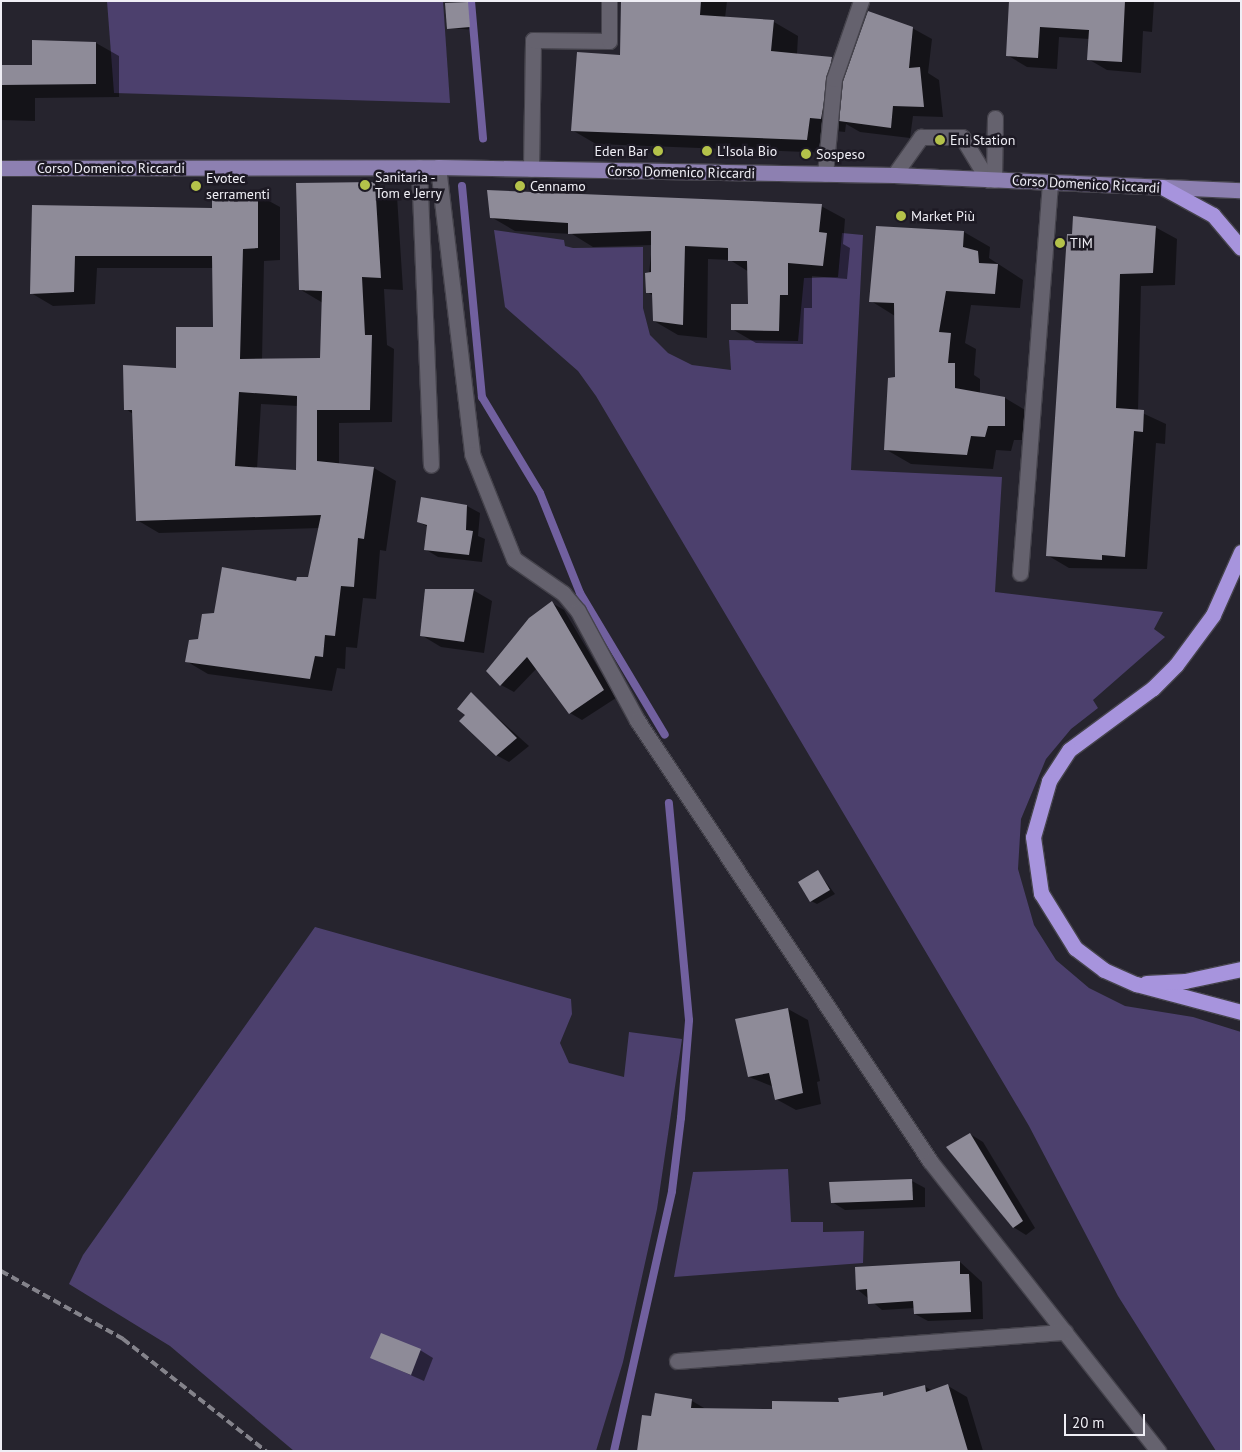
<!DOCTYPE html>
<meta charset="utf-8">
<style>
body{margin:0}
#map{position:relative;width:1242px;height:1452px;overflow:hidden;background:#26242e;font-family:"PT Sans",sans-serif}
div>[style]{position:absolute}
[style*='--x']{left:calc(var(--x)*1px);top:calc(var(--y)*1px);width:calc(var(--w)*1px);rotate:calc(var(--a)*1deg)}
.green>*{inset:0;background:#4c406d}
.shadow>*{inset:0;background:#0007}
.stream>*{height:8px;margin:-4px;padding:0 4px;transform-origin:4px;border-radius:4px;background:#71609f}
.building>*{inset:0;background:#8e8b98}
.roads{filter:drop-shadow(1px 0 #45434c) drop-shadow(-1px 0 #45434c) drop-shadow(0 1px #45434c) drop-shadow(0 -1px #45434c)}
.minor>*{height:15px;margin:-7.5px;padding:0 7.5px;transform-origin:7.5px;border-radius:7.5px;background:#65626e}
.major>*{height:15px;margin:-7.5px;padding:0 7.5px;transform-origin:7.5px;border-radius:7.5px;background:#8d80b1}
.highway>*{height:15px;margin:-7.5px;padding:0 7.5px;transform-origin:7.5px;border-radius:7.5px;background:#a794dd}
.rail>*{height:4px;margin-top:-2px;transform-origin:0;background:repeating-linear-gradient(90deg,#84838b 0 8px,transparent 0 12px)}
.dots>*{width:14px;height:14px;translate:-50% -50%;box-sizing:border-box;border:2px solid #1d1a24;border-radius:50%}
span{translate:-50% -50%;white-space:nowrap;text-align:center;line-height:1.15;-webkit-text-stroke:5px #1d1a24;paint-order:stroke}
.poi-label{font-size:14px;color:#efeef5}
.left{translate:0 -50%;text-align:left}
.right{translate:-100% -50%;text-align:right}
.street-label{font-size:14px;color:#efeef5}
.frame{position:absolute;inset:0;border:2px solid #efeef5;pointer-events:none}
.scale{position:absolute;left:1064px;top:1414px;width:81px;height:22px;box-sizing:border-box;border:2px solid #efeef5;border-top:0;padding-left:6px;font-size:15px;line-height:18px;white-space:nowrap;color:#efeef5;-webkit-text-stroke:4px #1d1a24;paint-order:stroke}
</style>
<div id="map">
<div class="green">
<i style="clip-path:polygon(107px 1px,443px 1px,450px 103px,114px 93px)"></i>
<i style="clip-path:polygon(494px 230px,564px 240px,565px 246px,573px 248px,643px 247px,643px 308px,650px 335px,668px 353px,692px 365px,731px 370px,729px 340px,798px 341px,804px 278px,838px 277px,842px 233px,863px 235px,851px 470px,1002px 477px,995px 592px,1163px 612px,1154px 629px,1165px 637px,1093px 700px,1098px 708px,1071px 729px,1046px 759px,1021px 819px,1018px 869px,1034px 925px,1056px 960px,1089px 988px,1125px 1006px,1193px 1017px,1241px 1032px,1241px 1451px,1216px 1451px,1118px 1296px,1029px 1126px,596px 396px,578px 371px,505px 307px)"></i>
<i style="clip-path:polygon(315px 927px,571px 999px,572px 1014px,560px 1043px,569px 1063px,624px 1077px,629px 1032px,682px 1039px,657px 1209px,623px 1362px,596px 1451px,294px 1451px,170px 1346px,69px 1284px,83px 1255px)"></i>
<i style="clip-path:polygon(788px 1169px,791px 1222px,823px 1222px,823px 1232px,864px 1231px,863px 1263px,674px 1277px,693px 1172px)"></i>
</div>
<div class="shadow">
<i style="clip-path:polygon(623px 1px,727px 1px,725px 18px,774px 22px,798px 36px,797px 54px,831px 58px,849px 68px,912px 28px,932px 39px,928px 73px,939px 80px,943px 117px,913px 116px,910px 138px,860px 132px,846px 124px,845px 132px,835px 131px,831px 153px,596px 144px,572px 130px,621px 57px)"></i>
<i style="clip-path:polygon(1011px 1px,1154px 1px,1152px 32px,1143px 31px,1141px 73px,1107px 70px,1088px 59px,1089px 39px,1059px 37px,1057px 69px,1027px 67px,1007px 55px)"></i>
<i style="clip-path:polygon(468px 3px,474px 6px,476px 30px,448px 28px,447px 4px)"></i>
<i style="clip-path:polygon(96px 43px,119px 56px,119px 97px,35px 98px,35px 121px,1px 120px,1px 66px,33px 67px)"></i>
<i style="clip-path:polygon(evenodd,375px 183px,397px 196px,403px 290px,384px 289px,387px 345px,394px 349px,392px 422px,339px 423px,339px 465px,374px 468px,396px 481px,386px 551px,380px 550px,376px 599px,363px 598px,357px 648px,346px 647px,345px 669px,337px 668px,332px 691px,208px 674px,186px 661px,215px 614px,309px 579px,320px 528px,159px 533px,137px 520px,133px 414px,126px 409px,177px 369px,214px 328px,214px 268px,97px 268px,95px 304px,53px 306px,31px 293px,33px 206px,213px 209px,258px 195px,280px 207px,280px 260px,264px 261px,262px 360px,322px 359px,323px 303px,301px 290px,375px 183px,261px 404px,298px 406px,298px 471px,257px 469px,261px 404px)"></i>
<i style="clip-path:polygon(821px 206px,845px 219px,843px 244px,850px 248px,847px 279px,812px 276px,812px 308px,804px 308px,803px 344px,756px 343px,732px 329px,749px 305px,749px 272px,730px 260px,708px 259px,707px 338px,678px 335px,654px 321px,654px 296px,647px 292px,652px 245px,593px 247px,572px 234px,515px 231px,491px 217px)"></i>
<i style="clip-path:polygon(877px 227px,964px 232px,990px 247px,989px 258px,1023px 280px,1020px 308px,971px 305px,965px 343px,976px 349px,974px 375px,980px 379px,980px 394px,1005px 398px,1030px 413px,1031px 440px,1014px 440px,1011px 451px,996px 450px,993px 469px,911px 464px,885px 449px,897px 378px,895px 316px,871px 301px)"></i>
<i style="clip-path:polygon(1155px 227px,1177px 239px,1175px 285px,1141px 286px,1138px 411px,1166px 424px,1165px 444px,1156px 443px,1147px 569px,1069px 568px,1047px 555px,1068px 235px)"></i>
<i style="clip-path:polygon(467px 506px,480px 513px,478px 536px,485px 539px,482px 562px,438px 557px,425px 549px,428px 527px,419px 522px)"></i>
<i style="clip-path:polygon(473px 590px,492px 601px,484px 653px,441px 647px,421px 635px)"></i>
<i style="clip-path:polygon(552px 603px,564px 610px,616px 698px,582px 720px,570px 713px,537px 668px,514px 692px,501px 685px)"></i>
<i style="clip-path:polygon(471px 694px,529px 746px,509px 762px,496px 755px,466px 715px)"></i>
<i style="clip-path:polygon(818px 872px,835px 894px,817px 904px,811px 901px)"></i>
<i style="clip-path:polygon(788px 1009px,808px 1020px,820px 1081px,817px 1082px,821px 1104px,796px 1110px,776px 1099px,774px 1087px,749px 1077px)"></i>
<i style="clip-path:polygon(970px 1134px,983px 1142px,1035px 1228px,1026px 1235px,1013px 1227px)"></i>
<i style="clip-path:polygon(912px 1181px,925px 1188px,925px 1207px,845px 1210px,832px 1202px)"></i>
<i style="clip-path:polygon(960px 1262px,982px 1282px,983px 1319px,928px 1321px,915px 1314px,915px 1308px,882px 1310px,857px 1289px)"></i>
<i style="clip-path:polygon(420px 1350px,433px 1358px,424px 1381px,372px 1358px)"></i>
<i style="clip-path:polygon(924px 1386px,933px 1391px,948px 1386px,967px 1397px,983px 1451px,715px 1451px,773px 1410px,887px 1396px)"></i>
<i style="clip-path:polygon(692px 1401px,711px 1412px,652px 1418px)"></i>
</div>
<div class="stream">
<i style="--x:471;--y:1;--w:138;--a:85"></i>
<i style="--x:462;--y:186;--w:212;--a:84.6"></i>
<i style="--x:482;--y:397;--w:112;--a:58.9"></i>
<i style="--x:540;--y:493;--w:108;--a:68.2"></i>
<i style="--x:580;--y:593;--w:165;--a:59.1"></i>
<i style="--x:614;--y:1451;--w:266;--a:-77.4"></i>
<i style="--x:672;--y:1191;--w:74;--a:-83"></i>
<i style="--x:681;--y:1118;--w:98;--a:-85.3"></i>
<i style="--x:689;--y:1020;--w:218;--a:-95.3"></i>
</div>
<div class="building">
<i style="clip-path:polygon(621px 1px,701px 1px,700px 15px,774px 20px,771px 51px,832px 57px,821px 119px,810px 118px,807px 140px,571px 131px,577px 52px,620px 55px)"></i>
<i style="clip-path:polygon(1009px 1px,1125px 1px,1122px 62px,1087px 60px,1089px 30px,1040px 27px,1038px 58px,1006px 56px)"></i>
<i style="clip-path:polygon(468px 2px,470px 27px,447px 29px,445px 3px)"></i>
<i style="clip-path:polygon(868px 11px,913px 27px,909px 68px,920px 67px,924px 107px,893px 106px,891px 128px,839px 121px,843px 81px)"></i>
<i style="clip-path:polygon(32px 40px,96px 42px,96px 84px,1px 85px,1px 65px,32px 65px)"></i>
<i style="clip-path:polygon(evenodd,375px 182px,381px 278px,362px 277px,365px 335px,372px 335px,370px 410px,317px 410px,317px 461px,374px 467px,364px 539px,358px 538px,354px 587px,341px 586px,335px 636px,325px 635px,323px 657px,315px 656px,310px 679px,185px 662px,189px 640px,198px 639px,202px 614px,214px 613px,222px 567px,296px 581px,297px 577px,308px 577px,321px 515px,136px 521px,132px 410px,124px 410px,123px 365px,176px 368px,176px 327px,213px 327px,212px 256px,75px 256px,74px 292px,30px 294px,32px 205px,212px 208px,212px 192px,258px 193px,258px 248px,243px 249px,240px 359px,320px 358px,322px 291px,299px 290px,296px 183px,375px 182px,239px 392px,297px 396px,296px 470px,235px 466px,239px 392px)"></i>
<i style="clip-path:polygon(487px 190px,822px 204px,819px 232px,827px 233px,823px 266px,788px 263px,788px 295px,780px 295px,779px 331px,731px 330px,731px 304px,748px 304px,747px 261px,728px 261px,728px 248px,685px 246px,683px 325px,653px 321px,652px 293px,646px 293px,645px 273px,651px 272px,651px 231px,568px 234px,568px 223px,490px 218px)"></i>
<i style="clip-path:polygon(1073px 216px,1156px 226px,1153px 273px,1120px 274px,1116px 408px,1144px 410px,1143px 432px,1134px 431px,1125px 557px,1102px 555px,1102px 560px,1046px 556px,1067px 234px,1072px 234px)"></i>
<i style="clip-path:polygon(876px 226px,964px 231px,963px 247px,978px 251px,979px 263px,998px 264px,995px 294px,946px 291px,939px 332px,951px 333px,948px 363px,955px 363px,955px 388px,1005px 397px,1005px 426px,988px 426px,985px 437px,971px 436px,967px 455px,884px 450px,888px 378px,895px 377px,894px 303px,869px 302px)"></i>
<i style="clip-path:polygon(421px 497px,467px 505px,466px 530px,473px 531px,469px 555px,424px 550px,427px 525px,417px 522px)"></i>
<i style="clip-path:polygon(425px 589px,474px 589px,464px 642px,420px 636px)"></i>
<i style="clip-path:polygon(552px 601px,604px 690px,569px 714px,527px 657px,500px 686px,486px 671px,529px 618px)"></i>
<i style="clip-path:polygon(471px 692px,517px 738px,496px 756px,459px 721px,465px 715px,457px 709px)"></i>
<i style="clip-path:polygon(818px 870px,830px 890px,810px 902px,798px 882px)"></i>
<i style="clip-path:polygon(788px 1008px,803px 1093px,775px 1100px,769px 1073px,748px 1077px,735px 1019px)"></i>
<i style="clip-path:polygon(970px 1133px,1023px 1221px,1013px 1228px,946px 1147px)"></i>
<i style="clip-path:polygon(912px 1179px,913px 1200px,831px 1203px,829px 1182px)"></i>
<i style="clip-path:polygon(960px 1261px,960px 1274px,969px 1274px,971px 1312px,914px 1314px,913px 1301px,868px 1304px,867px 1289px,856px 1290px,855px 1267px)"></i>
<i style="clip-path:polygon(381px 1333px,421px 1349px,411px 1375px,370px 1358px)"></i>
<i style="clip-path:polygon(948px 1384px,968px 1451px,637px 1451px,642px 1415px,651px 1416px,655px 1393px,692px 1399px,691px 1408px,772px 1409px,772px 1401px,839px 1402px,838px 1398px,883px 1392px,883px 1396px,925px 1385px,926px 1392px)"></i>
</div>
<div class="roads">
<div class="minor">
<i style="--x:419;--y:167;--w:298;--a:87.7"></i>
<i style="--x:438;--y:167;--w:289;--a:83.2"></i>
<i style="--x:472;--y:454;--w:113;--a:68.2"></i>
<i style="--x:514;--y:559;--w:60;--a:34.8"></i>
<i style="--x:563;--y:593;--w:23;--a:50"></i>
<i style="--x:578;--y:611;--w:124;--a:61.6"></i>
<i style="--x:637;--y:720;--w:529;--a:56.4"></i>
<i style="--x:930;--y:1161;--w:369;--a:51.8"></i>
<i style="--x:531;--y:169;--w:129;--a:-89.1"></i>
<i style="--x:533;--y:40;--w:76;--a:0.8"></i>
<i style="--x:609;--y:41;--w:40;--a:-90"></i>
<i style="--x:825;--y:174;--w:95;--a:-84.6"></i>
<i style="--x:834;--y:79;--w:83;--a:-70.9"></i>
<i style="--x:894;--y:175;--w:47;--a:-54.6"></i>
<i style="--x:921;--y:137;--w:41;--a:0"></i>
<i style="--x:962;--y:137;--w:50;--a:58.8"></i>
<i style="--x:994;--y:180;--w:62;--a:-89.1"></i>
<i style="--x:1020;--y:573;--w:392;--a:-85.6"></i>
<i style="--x:677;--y:1361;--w:389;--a:-4.3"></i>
</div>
<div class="major">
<i style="--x:1;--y:168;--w:437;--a:-0.1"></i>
<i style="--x:438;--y:167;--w:456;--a:1"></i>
<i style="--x:894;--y:175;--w:347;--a:2.5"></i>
</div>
<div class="highway">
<i style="--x:1162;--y:187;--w:58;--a:28.8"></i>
<i style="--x:1213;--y:215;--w:43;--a:49.7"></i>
<i style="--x:1241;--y:552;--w:69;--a:114"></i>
<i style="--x:1213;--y:615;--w:62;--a:126.5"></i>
<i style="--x:1176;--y:665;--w:33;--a:135"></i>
<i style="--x:1153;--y:688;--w:104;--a:143.6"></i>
<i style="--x:1069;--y:750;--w:37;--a:123"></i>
<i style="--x:1049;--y:781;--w:58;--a:105.9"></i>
<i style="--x:1033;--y:837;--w:57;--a:81.9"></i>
<i style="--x:1041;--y:893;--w:65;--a:58.3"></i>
<i style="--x:1075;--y:948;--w:36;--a:37"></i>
<i style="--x:1104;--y:970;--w:35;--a:24"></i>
<i style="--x:1136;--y:984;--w:109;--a:14.9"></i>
<i style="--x:1146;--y:983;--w:39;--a:-3"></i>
<i style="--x:1185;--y:981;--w:57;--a:-12.1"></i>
</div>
</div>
<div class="rail">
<i style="--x:1;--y:1271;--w:140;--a:29.1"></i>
<i style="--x:123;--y:1339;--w:182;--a:38.1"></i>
</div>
<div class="dots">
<i style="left:940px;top:140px;background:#b4c24a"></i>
<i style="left:658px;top:151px;background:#b4c24a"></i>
<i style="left:707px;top:151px;background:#b4c24a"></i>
<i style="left:806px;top:154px;background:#b4c24a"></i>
<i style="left:365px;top:185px;background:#b4c24a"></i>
<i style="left:196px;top:186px;background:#b4c24a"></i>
<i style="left:520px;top:186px;background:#b4c24a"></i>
<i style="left:901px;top:216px;background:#b4c24a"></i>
<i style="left:1060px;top:243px;background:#b4c24a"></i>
</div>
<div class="poi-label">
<span class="left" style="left:950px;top:140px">Eni Station</span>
<span class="right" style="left:648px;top:151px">Eden Bar</span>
<span class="left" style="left:717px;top:151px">L'Isola Bio</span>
<span class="left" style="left:816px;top:154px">Sospeso</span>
<span class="left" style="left:375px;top:185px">Sanitaria -<br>Tom e Jerry</span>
<span class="left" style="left:206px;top:186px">Evotec<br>serramenti</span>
<span class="left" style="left:530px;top:186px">Cennamo</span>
<span class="left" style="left:911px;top:216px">Market Più</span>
<span class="left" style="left:1070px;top:243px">TIM</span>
</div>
<div class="street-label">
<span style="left:111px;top:168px">Corso Domenico Riccardi</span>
<span style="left:681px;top:172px;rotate:1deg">Corso Domenico Riccardi</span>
<span style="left:1086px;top:184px;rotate:3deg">Corso Domenico Riccardi</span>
</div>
<div class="frame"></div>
<div class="scale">20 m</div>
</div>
